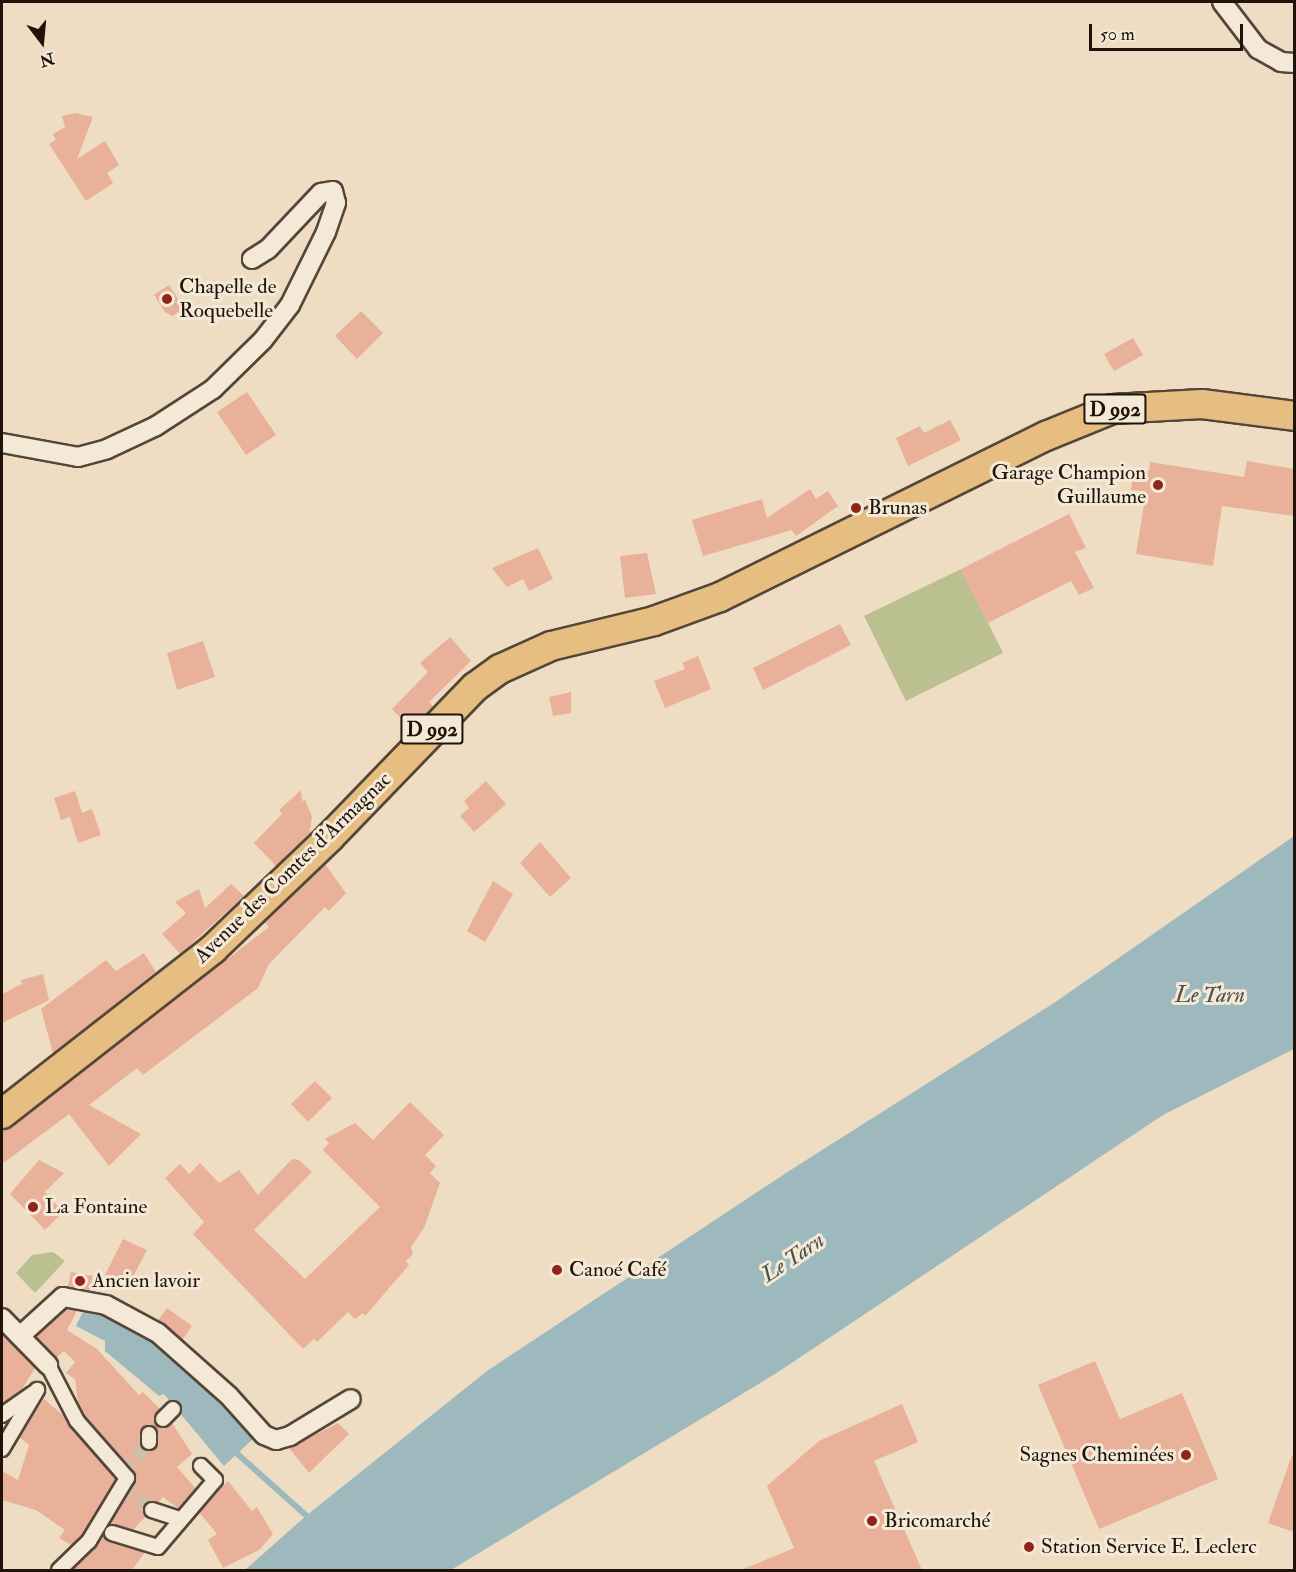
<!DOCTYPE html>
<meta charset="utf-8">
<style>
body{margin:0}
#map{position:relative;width:1296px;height:1572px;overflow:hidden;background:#eeddc2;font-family:"IM FELL Double Pica",serif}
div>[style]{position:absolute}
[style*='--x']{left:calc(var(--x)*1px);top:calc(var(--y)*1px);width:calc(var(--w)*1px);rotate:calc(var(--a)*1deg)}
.green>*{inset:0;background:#bbc091}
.water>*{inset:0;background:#9eb9bd}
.stream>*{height:6px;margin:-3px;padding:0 3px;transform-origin:3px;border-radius:3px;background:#9eb9bd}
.building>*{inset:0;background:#e9b09a}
.pedestrian-tunnel>*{height:14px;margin-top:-7px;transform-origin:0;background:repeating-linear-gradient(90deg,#cfbfa6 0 14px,transparent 0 21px)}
.roads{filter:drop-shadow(2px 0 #544638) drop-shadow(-2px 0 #544638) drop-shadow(0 2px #544638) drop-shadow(0 -2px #544638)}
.pedestrian>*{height:14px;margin:-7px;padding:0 7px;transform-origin:7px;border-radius:7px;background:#f4e9d7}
.minor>*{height:18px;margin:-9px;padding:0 9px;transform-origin:9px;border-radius:9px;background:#f4e9d7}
.primary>*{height:28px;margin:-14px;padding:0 14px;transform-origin:14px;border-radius:14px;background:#e7be81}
.dots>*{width:16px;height:16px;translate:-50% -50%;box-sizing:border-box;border:3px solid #f4e9d7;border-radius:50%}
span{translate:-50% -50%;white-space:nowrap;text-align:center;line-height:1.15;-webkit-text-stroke:6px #f4e9d7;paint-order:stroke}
.shield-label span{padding:2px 4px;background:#f4e9d7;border:2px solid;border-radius:4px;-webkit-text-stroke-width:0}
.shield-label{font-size:20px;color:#20140a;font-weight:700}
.poi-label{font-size:21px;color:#20140a}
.left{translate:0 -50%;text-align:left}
.right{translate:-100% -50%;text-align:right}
.street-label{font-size:21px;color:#20140a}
.water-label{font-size:22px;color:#4c4e49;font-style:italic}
.frame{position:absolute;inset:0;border:3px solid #20140a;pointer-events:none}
.north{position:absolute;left:12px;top:12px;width:60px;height:60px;-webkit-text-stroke:4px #f4e9d7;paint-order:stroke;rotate:164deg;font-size:16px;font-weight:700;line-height:24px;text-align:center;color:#20140a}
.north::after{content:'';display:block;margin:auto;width:21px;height:27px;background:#20140a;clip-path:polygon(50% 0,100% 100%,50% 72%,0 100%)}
.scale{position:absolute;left:1089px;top:24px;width:154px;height:27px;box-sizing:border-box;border:3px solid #20140a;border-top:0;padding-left:8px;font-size:18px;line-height:21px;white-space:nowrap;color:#20140a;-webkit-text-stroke:4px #f4e9d7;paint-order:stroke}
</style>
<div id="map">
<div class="green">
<i style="clip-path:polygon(961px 569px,1003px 653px,906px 701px,864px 616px)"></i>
<i style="clip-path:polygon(53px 1252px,65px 1261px,35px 1293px,16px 1273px,32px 1255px)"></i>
</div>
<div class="water">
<i style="clip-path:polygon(1294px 836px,1294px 1049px,1163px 1115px,775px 1374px,451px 1570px,245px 1570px,307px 1515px,487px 1371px,789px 1171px,1054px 1003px)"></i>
<i style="clip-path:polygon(85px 1307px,147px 1331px,254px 1438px,224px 1466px,164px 1394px,159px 1396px,105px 1351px,105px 1341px,76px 1326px)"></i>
</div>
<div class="stream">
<i style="--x:232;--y:1449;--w:106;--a:41.9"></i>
</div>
<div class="building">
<i style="clip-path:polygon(75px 113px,93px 117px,77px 159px,105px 141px,119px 165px,107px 173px,113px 183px,86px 201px,49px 144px,56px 140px,53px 134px,65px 127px,62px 116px)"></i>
<i style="clip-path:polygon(169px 285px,181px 304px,181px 310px,173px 316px,165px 312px,154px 295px)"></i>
<i style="clip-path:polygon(361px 311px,383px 333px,357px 359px,335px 336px)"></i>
<i style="clip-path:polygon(1133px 338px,1143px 355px,1114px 371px,1104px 354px)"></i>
<i style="clip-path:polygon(247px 392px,276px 435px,246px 455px,217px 412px)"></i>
<i style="clip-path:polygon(950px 420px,961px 440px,908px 466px,896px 438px,920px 426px,924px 433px)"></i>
<i style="clip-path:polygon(1247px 461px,1294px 469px,1294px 516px,1222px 506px,1213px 566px,1136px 554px,1146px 492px,1131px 490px,1134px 469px,1149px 471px,1150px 462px,1244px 477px)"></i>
<i style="clip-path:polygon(810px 489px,816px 499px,828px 491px,838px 506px,796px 536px,792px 530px,703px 556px,692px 520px,762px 499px,767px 518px)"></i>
<i style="clip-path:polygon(1069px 514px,1086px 548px,1075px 552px,1094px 588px,1079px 595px,1071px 581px,988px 623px,961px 569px)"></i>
<i style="clip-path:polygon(538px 548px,553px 579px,529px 591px,523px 579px,507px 587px,492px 568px)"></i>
<i style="clip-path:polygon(647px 553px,656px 594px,625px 598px,620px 556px)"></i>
<i style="clip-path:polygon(840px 624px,851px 645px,763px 690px,753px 668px)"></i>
<i style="clip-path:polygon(450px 637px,471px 661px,429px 702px,433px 706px,411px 729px,392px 709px,428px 672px,420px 663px)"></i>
<i style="clip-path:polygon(203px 641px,215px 677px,177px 690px,167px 653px)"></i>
<i style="clip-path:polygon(698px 656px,711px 689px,665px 708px,654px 681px,685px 669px,682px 663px)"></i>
<i style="clip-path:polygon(571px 692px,571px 713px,553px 716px,549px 697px)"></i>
<i style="clip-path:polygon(486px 781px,506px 804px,474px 832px,460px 816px,469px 808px,464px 801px)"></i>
<i style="clip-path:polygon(301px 790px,302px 801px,305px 800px,312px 816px,310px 833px,276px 866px,254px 843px,282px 814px,279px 810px)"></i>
<i style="clip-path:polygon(75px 791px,82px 813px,92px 809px,101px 835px,78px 843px,70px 817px,61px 820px,54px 798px)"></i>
<i style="clip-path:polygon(540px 842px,571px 878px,550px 897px,520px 863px)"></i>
<i style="clip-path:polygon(325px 864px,346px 893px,329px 911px,325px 907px,269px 964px,258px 988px,143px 1075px,137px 1068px,89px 1105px,141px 1134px,109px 1166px,69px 1114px,2px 1164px,2px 1132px,269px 927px,265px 922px)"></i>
<i style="clip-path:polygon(493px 881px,513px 894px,485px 942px,467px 931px)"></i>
<i style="clip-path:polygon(231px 884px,244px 896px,180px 954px,162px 934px,186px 913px,175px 902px,199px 889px,205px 908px)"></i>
<i style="clip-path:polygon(144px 953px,156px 972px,53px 1053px,41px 1009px,106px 960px,116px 971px)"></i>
<i style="clip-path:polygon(43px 974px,49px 1000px,2px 1023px,2px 994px,22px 984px,21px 980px)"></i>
<i style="clip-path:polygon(315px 1081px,332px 1098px,308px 1122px,291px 1104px)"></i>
<i style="clip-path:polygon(410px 1102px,444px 1135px,425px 1155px,436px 1166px,430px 1173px,440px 1183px,424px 1228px,411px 1247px,413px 1254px,406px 1261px,409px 1265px,365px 1316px,363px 1313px,355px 1319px,348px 1312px,317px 1342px,314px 1339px,303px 1349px,193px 1234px,204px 1222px,165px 1178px,180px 1164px,189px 1174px,200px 1163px,219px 1183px,239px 1170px,258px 1195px,292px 1159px,299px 1160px,312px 1172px,254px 1230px,305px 1279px,380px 1207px,323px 1150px,329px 1143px,325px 1139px,355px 1123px,373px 1140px)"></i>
<i style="clip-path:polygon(39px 1160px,64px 1173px,45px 1192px,63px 1212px,45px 1230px,10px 1194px)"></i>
<i style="clip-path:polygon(123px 1239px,147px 1250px,133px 1277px,115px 1280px,105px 1275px)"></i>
<i style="clip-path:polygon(71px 1272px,93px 1276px,90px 1290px,68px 1286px)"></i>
<i style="clip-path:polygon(167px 1308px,192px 1326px,182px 1340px,158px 1320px)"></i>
<i style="clip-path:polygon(evenodd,66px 1309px,77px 1311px,67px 1330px,97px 1349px,139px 1395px,143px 1392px,160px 1409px,154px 1417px,156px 1425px,165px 1428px,172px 1423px,192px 1454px,177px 1467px,196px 1489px,179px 1509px,163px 1497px,158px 1503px,147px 1503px,146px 1516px,133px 1530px,110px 1524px,135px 1483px,134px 1473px,84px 1416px,78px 1403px,75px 1379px,66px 1373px,75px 1362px,64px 1351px,56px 1358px,36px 1337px,66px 1309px,150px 1425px,157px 1430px,158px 1442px,148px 1451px,141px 1446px,140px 1434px,150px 1425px)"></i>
<i style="clip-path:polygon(2px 1334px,35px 1368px,22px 1389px,2px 1404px)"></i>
<i style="clip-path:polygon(1095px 1361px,1120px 1419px,1182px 1393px,1218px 1479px,1099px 1529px,1038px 1385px)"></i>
<i style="clip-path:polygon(44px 1399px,64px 1416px,116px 1479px,82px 1535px,71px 1545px,59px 1538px,65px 1530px,36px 1510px,2px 1500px,2px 1471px,18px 1480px,29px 1445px,19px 1437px)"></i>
<i style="clip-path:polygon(902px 1404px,918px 1442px,874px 1461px,922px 1570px,741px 1570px,794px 1548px,767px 1486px,819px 1441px)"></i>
<i style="clip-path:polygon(338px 1423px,349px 1434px,309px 1473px,289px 1448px)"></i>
<i style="clip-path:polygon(1292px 1455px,1294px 1456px,1294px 1532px,1268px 1523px)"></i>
<i style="clip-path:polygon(228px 1481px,252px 1511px,257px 1507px,273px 1534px,259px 1550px,223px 1568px,208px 1540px,217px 1534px,199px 1512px)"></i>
<i style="clip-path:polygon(103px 1535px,109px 1542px,145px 1552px,132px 1570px,71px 1570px)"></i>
</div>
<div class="pedestrian-tunnel">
<i style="--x:122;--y:1473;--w:41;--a:-48.9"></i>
<i style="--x:122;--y:1485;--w:39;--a:40"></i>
</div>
<div class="roads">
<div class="pedestrian">
<i style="--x:48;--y:1365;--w:63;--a:62.6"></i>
<i style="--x:77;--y:1421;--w:76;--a:48.7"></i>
<i style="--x:127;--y:1478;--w:74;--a:121.1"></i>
<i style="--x:89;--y:1541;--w:42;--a:136"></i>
<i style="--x:2;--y:1415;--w:38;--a:-35"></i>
<i style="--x:163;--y:1419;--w:14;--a:-45"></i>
<i style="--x:149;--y:1434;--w:8;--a:90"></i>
<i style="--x:2;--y:1449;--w:69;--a:-59.3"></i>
<i style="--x:152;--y:1510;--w:28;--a:18"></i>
<i style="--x:112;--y:1533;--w:48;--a:16.9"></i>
<i style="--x:158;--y:1547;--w:88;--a:-49.6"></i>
<i style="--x:215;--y:1480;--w:20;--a:-135"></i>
</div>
<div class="minor">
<i style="--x:1222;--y:2;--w:59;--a:52.5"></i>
<i style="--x:1258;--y:49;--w:26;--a:29"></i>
<i style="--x:1281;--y:62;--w:13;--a:4"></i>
<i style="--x:2;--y:443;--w:77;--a:10.4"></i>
<i style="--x:78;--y:457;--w:30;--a:-15"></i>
<i style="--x:107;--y:449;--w:54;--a:-25.1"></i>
<i style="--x:156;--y:426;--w:68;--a:-33"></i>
<i style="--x:213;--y:389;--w:70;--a:-44.4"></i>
<i style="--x:263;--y:340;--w:44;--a:-52.4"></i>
<i style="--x:290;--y:305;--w:81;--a:-63.7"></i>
<i style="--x:326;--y:232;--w:31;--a:-71"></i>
<i style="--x:336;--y:203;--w:12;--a:-104"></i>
<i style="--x:333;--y:191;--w:12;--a:171"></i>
<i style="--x:321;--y:193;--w:77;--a:133.4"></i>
<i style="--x:268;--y:249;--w:19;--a:148"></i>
<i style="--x:2;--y:1318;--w:66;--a:45.6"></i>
<i style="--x:20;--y:1336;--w:58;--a:-42.2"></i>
<i style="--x:63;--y:1297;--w:44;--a:10.5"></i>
<i style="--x:106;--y:1305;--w:59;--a:28.3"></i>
<i style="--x:158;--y:1333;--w:95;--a:41.6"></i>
<i style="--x:229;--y:1396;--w:52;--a:48.1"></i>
<i style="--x:264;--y:1435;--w:13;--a:23"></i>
<i style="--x:276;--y:1440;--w:15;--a:-16"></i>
<i style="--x:290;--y:1436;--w:71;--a:-31.2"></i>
</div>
<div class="primary">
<i style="--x:2;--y:1114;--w:268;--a:-38"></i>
<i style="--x:213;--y:949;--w:161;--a:-43.7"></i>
<i style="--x:329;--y:838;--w:210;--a:-46"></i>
<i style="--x:475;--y:687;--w:31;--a:-36"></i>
<i style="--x:500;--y:669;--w:56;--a:-24.3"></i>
<i style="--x:551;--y:646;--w:106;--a:-13.6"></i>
<i style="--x:654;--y:621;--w:70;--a:-20"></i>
<i style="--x:720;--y:597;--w:364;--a:-26.3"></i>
<i style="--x:1046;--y:436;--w:71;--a:-22.2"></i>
<i style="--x:1112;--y:409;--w:90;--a:-3.2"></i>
<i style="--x:1202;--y:404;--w:93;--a:7.4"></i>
</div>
</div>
<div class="dots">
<i style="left:167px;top:299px;background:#8f2418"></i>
<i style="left:1158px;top:485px;background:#8f2418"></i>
<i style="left:856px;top:508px;background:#8f2418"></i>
<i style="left:33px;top:1207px;background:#8f2418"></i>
<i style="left:557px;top:1270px;background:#8f2418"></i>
<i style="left:80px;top:1281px;background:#8f2418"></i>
<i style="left:1186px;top:1455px;background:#8f2418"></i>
<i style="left:872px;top:1521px;background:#8f2418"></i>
<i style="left:1029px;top:1547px;background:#8f2418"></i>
</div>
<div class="shield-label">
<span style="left:1115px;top:409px">D 992</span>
<span style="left:432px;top:729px">D 992</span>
</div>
<div class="poi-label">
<span class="left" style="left:179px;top:299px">Chapelle de<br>Roquebelle</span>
<span class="right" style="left:1146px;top:485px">Garage Champion<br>Guillaume</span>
<span class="left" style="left:868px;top:508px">Brunas</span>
<span class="left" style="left:45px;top:1207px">La Fontaine</span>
<span class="left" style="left:569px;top:1270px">Canoé Café</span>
<span class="left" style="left:92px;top:1281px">Ancien lavoir</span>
<span class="right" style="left:1174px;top:1455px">Sagnes Cheminées</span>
<span class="left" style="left:884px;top:1521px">Bricomarché</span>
<span class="left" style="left:1041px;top:1547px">Station Service E. Leclerc</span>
</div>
<div class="street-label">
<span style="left:293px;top:868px;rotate:-44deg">Avenue des Comtes d'Armagnac</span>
</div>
<div class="water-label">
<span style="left:1210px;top:996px">Le Tarn</span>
<span style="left:793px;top:1258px;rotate:-34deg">Le Tarn</span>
</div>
<div class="frame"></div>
<div class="north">N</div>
<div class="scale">50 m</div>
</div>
